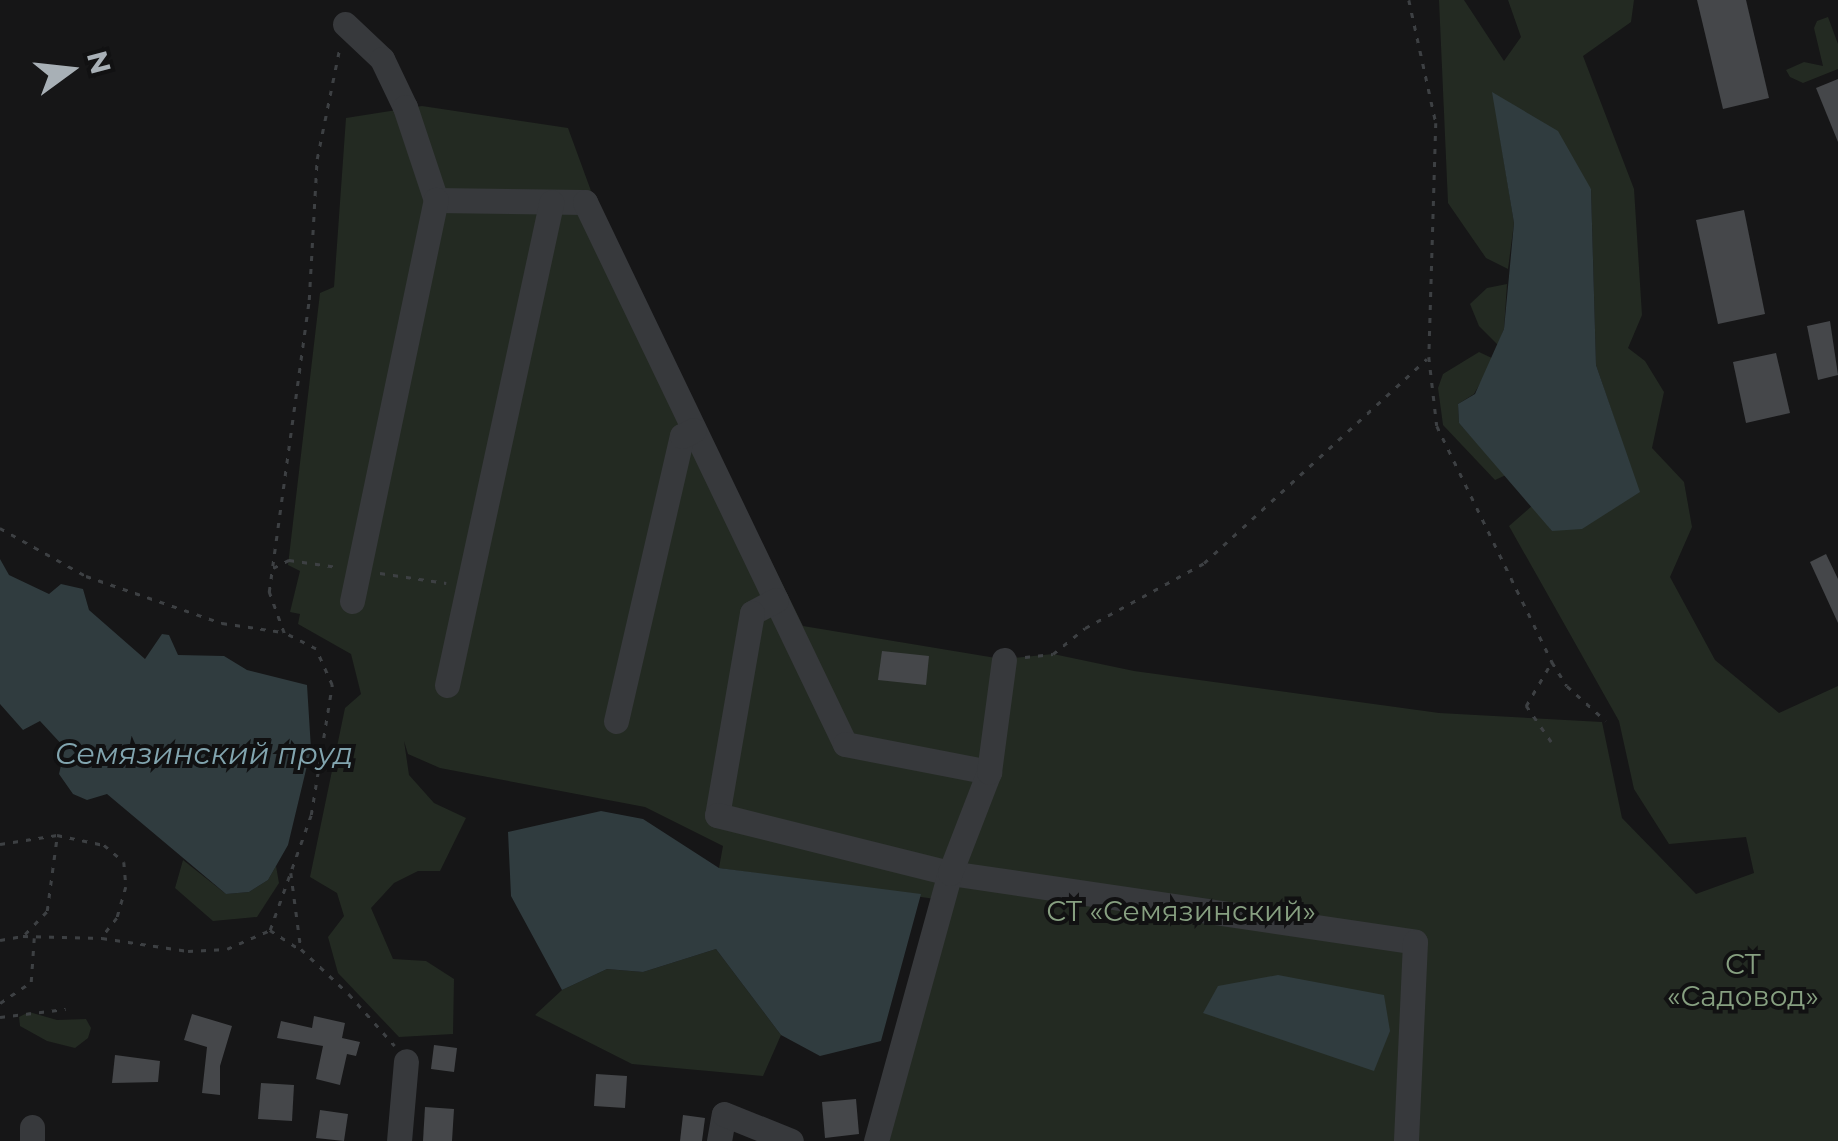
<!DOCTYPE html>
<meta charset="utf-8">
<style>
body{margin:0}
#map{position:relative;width:1838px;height:1141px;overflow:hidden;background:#161617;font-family:Montserrat,sans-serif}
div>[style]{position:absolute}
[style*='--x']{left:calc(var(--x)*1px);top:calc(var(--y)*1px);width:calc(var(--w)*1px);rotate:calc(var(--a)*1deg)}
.green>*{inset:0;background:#232a22}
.water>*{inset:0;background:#303c3f}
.building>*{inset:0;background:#45474a}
.path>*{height:2.5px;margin-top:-1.25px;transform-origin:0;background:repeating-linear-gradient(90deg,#3d4043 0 5px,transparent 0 13px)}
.minor>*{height:25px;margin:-12.5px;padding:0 12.5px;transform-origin:12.5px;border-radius:12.5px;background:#37393c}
span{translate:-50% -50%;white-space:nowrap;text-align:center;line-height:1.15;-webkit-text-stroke:8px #111112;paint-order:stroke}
.park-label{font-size:28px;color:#87a081}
.water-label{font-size:30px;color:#82a5af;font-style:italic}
.north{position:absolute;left:20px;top:20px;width:100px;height:100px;-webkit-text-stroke:8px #111112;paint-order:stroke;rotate:75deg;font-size:28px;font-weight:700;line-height:40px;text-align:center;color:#a8b0b6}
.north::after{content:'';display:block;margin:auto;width:35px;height:45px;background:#a8b0b6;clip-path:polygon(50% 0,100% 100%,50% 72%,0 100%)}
</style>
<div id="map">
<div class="green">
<i style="clip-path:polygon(1439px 0,1464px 0,1504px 61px,1521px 37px,1508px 0,1634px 0,1631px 22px,1583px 56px,1634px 189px,1642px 315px,1628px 348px,1645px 361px,1664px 392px,1652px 448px,1684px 482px,1692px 527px,1670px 577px,1715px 660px,1779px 713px,1838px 686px,1838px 1141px,889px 1141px,949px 901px,719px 868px,723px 846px,645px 807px,440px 768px,408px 754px,404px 741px,409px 775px,434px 803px,466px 818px,440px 871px,418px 871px,394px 883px,371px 908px,393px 959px,426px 961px,454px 979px,453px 1034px,399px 1037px,338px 973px,328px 937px,344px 916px,337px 893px,310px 877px,345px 708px,361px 694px,351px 654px,298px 624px,300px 614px,290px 612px,300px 571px,288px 565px,320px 293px,334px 287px,346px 118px,422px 106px,568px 128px,598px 210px,803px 626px,1002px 659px,1053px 654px,1134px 671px,1439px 713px,1602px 722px,1622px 818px,1696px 894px,1754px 873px,1746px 837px,1669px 844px,1634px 789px,1619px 721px,1509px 526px,1533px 505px,1552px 531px,1639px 492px,1596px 365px,1591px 189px,1493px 93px,1514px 223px,1508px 269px,1486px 258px,1448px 203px)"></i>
<i style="clip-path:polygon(1828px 17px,1838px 44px,1838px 69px,1803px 83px,1790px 77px,1786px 70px,1804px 62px,1823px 66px,1814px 28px,1817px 21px)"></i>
<i style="clip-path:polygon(1507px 284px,1504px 329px,1498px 345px,1479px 326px,1470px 304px,1487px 288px)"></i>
<i style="clip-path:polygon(1479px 352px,1494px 359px,1474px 394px,1458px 404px,1459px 423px,1506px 475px,1495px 480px,1443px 425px,1438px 388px,1443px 374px)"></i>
<i style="clip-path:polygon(183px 860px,226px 894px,249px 892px,268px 880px,276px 866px,279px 883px,257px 917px,213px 921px,175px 888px)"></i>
<i style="clip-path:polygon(716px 949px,781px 1035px,763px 1076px,632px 1064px,535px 1015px,562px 990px,607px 969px,643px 972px)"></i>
<i style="clip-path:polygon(29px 1012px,57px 1020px,86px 1019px,91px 1028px,88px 1038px,75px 1048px,47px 1041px,20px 1026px,19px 1017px)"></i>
</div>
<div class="water">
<i style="clip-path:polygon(1492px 92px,1558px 131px,1591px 189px,1596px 365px,1640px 492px,1582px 529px,1552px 531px,1459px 423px,1458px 404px,1475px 394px,1504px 329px,1514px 223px)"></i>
<i style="clip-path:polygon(0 559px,9px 575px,49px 594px,61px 584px,83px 589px,89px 610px,145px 659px,162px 634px,169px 635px,178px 655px,224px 656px,247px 670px,307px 685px,311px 749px,288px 845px,268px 880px,249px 892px,226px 894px,107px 794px,87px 800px,73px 794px,59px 774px,65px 748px,40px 721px,23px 730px,0 704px)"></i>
<i style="clip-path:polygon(601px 811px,643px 819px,719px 868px,921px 894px,881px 1041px,820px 1056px,781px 1035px,716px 949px,643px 972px,607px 969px,562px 990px,511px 896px,508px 832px)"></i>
<i style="clip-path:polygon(1278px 975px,1384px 995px,1390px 1031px,1374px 1071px,1203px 1013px,1218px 986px)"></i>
</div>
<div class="building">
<i style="clip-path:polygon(1697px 0,1746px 0,1769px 98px,1723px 109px)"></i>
<i style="clip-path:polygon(1838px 79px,1838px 142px,1816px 88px)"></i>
<i style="clip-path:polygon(1744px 210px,1765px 314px,1718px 324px,1696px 220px)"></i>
<i style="clip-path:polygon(1830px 321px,1838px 375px,1818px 380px,1807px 326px)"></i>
<i style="clip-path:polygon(1776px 353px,1790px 413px,1746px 423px,1733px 362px)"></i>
<i style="clip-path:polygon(1826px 554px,1838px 579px,1838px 623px,1810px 562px)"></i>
<i style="clip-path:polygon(882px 651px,929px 656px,926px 685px,878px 680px)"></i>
<i style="clip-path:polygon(192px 1014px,232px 1026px,220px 1066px,220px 1095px,202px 1093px,207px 1047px,184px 1040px)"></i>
<i style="clip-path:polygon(314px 1016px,345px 1023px,342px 1038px,360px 1042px,356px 1056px,347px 1054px,340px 1085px,316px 1079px,323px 1046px,277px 1038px,281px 1021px,312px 1028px)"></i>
<i style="clip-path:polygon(434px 1045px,457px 1048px,454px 1072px,431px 1069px)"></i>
<i style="clip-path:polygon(115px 1055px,160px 1061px,158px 1082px,112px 1083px)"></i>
<i style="clip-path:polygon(596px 1074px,627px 1076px,625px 1108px,594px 1106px)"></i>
<i style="clip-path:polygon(261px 1083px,294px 1085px,292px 1121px,258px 1119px)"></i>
<i style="clip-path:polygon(856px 1099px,859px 1134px,825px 1138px,822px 1102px)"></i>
<i style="clip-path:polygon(425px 1107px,454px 1109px,452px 1141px,423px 1141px)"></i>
<i style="clip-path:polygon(320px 1110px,348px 1114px,344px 1141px,316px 1138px)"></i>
<i style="clip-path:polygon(683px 1115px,705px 1118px,702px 1141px,680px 1141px)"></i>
</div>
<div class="path">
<i style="--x:1409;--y:0;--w:126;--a:77.6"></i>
<i style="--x:1436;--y:123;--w:234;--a:91.7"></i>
<i style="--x:1429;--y:357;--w:69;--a:83.4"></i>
<i style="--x:1437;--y:426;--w:263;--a:64"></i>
<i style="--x:1552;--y:662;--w:28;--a:58"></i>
<i style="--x:1567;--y:686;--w:52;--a:41.9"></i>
<i style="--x:0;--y:528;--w:98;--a:29.2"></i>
<i style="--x:86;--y:576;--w:144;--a:19.1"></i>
<i style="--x:222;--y:623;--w:61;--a:8.5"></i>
<i style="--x:273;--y:568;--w:18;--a:-27"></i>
<i style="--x:289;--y:560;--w:49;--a:8.1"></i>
<i style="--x:380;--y:573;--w:67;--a:8.6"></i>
<i style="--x:1025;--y:657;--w:28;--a:-6"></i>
<i style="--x:1053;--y:654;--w:41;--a:-39.1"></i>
<i style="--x:1085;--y:628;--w:136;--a:-28.6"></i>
<i style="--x:1204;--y:563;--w:302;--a:-42.5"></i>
<i style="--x:1551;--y:742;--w:44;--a:-124.8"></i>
<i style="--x:1526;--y:706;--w:50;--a:-59.8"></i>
<i style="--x:0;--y:844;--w:58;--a:-9"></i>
<i style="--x:57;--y:835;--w:48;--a:12"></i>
<i style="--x:104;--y:845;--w:26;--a:40"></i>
<i style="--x:124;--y:862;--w:25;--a:85"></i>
<i style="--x:126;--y:887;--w:32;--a:106"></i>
<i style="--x:117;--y:918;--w:24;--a:128"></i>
<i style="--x:291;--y:873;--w:77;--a:82.5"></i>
<i style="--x:301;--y:949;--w:66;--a:43.2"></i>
<i style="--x:349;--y:994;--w:69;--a:48.5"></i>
<i style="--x:270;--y:930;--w:35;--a:33"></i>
<i style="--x:25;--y:934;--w:32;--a:-46"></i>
<i style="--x:47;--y:911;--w:76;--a:-82.4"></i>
<i style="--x:0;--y:940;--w:23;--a:-10"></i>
<i style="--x:23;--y:936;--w:79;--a:1.5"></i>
<i style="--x:102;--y:938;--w:87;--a:8.6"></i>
<i style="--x:188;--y:951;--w:39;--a:-3"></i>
<i style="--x:227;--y:949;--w:47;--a:-23.8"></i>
<i style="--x:270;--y:930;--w:122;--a:-70.4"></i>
<i style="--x:311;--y:815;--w:132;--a:-80.8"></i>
<i style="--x:332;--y:685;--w:39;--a:-114"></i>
<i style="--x:316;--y:649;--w:36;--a:-153"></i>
<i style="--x:284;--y:633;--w:44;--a:-110.1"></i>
<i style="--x:269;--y:592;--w:295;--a:-82.2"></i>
<i style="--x:309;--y:300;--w:141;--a:-86.8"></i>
<i style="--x:317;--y:159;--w:110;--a:-78.5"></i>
<i style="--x:0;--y:1003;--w:37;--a:-34"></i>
<i style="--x:31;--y:982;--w:44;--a:-86.1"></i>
<i style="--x:0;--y:1017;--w:66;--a:-6.9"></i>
</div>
<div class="minor">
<i style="--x:345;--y:24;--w:51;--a:43.4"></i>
<i style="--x:382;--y:59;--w:53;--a:64.4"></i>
<i style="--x:405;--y:107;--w:98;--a:71.6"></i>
<i style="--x:436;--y:200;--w:149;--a:0.8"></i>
<i style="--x:585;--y:202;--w:601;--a:64.37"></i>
<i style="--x:845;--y:744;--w:147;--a:11"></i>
<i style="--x:776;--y:600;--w:27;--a:152"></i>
<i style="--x:752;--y:613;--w:205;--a:99.8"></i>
<i style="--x:717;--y:815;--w:240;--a:14"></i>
<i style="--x:950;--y:873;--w:470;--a:8.4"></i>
<i style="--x:1415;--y:942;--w:199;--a:92.6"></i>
<i style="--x:352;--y:601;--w:410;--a:-78.2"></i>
<i style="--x:447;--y:685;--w:494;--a:-77.8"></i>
<i style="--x:616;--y:721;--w:293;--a:-77"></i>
<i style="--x:682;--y:436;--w:13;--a:-27"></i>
<i style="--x:32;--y:1141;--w:14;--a:-90"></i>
<i style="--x:399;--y:1141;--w:80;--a:-85"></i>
<i style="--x:719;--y:1141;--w:27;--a:-80"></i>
<i style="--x:724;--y:1114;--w:72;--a:21.9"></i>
<i style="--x:876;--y:1141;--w:278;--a:-74.6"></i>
<i style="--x:950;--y:873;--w:108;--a:-68.9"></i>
<i style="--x:989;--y:772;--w:113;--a:-82.4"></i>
</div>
<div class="park-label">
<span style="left:1181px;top:911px">СТ «Семязинский»</span>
<span style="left:1743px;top:980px">СТ<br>«Садовод»</span>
</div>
<div class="water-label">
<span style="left:204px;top:754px">Семязинский пруд</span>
</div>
<div class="north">N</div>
</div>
